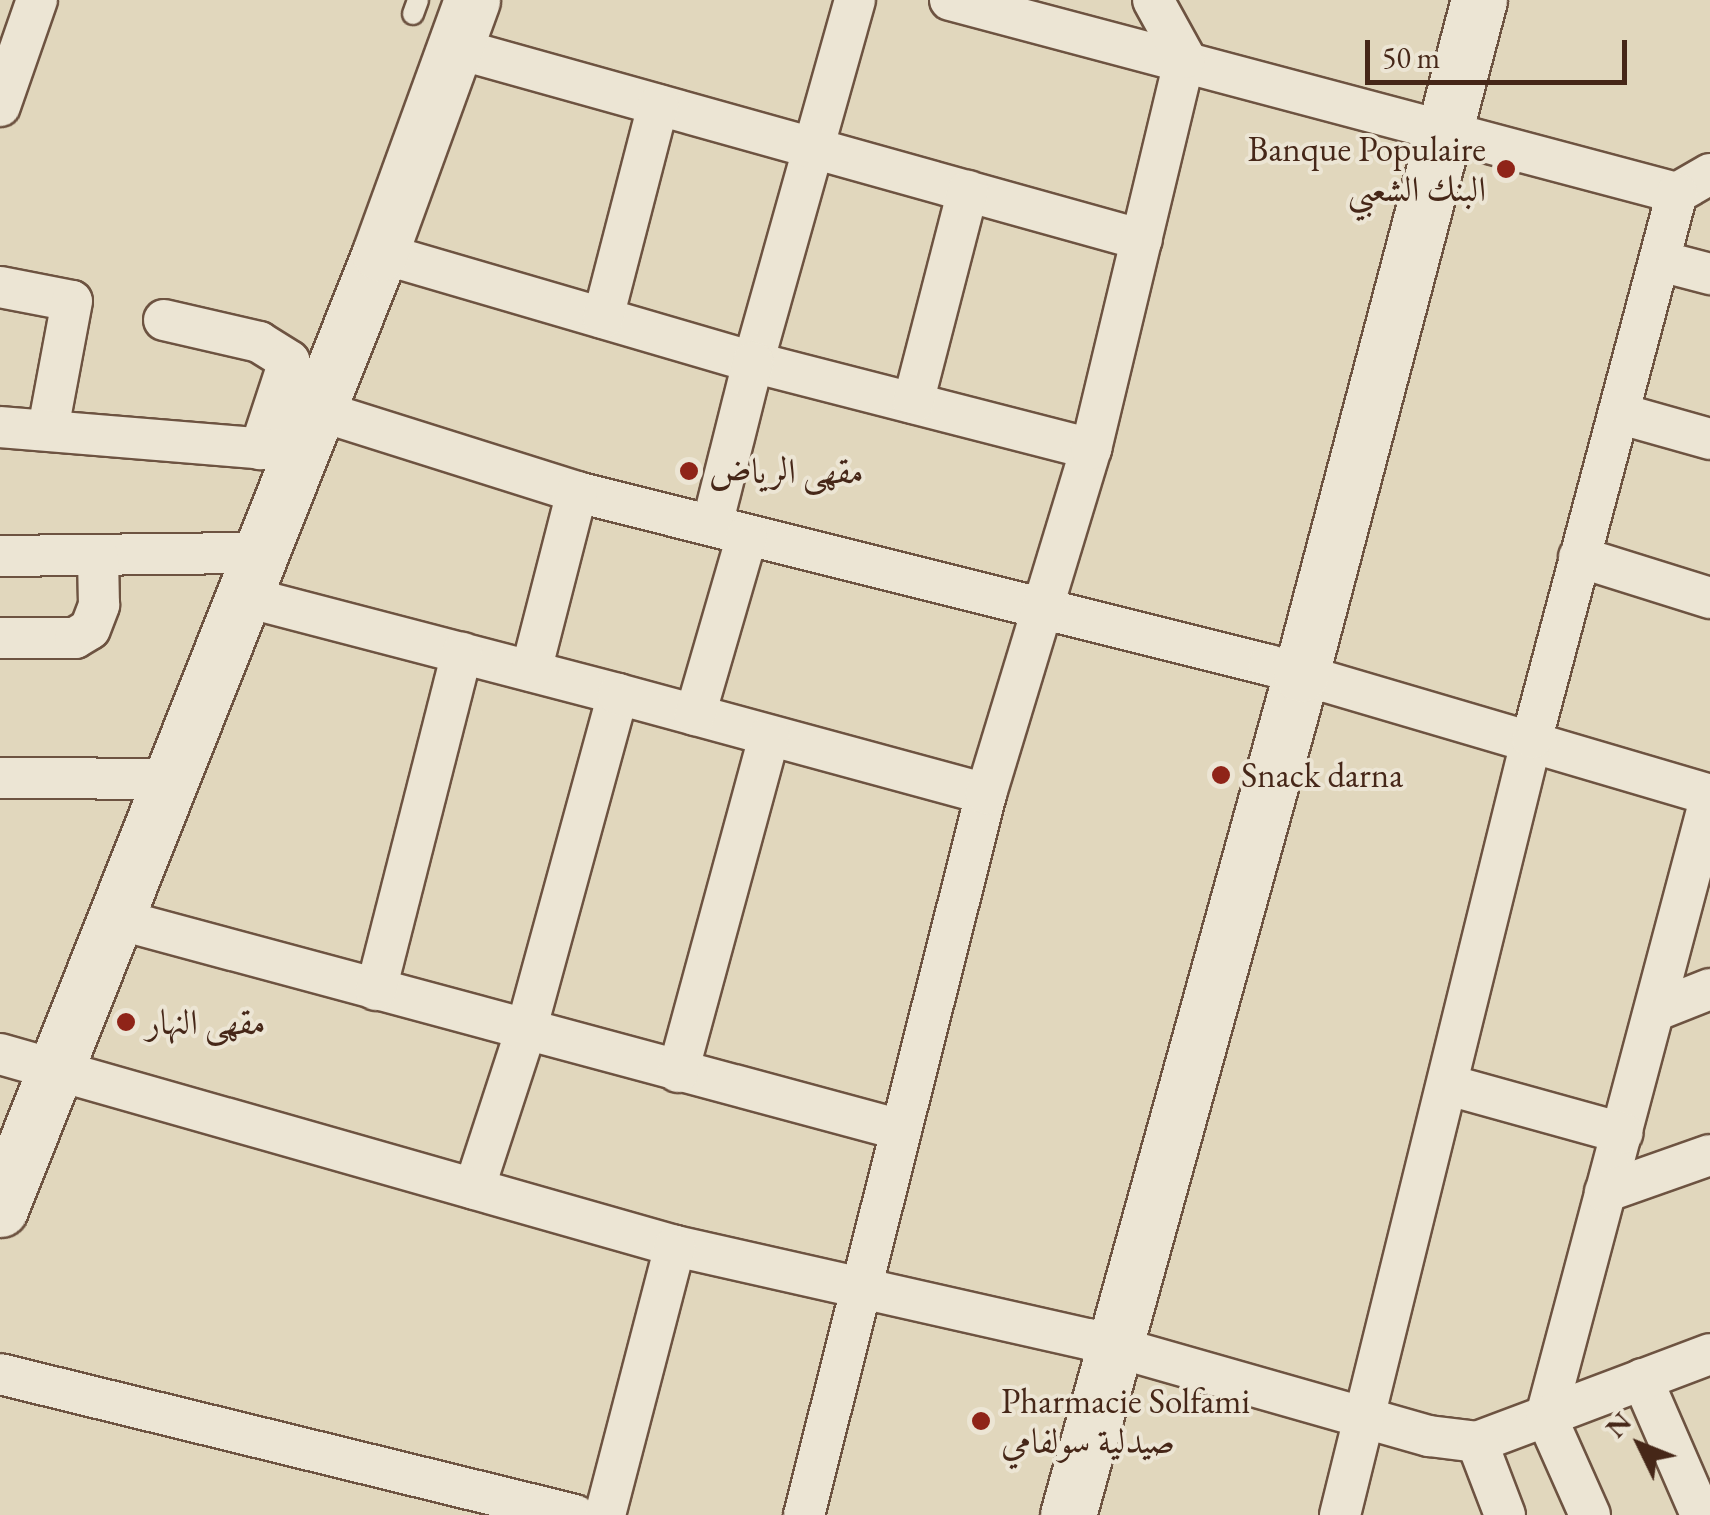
<!DOCTYPE html>
<meta charset="utf-8">
<style>
body{margin:0}
#map{position:relative;width:1710px;height:1515px;overflow:hidden;background:#e1d7bd;font-family:"EB Garamond",Amiri,serif}
div>[style]{position:absolute}
[style*='--x']{left:calc(var(--x)*1px);top:calc(var(--y)*1px);width:calc(var(--w)*1px);rotate:calc(var(--a)*1deg)}
.roads{filter:drop-shadow(2px 0 #6d5341) drop-shadow(-2px 0 #6d5341) drop-shadow(0 2px #6d5341) drop-shadow(0 -2px #6d5341)}
.lane>*{height:20px;margin:-10px;padding:0 10px;transform-origin:10px;border-radius:10px;background:#ece5d4}
.street>*{height:40px;margin:-20px;padding:0 20px;transform-origin:20px;border-radius:20px;background:#ece5d4}
.secondary>*{height:55px;margin:-27.5px;padding:0 27.5px;transform-origin:27.5px;border-radius:27.5px;background:#ece5d4}
.dots>*{width:28px;height:28px;translate:-50% -50%;box-sizing:border-box;border:5px solid #ece5d4;border-radius:50%}
span{translate:-50% -50%;white-space:nowrap;text-align:center;line-height:1.15;-webkit-text-stroke:8px #ece5d4;paint-order:stroke}
.poi-label{font-size:35px;color:#462718}
.right{translate:-100% -50%;text-align:right}
.left{translate:0 -50%;text-align:left}
.north{position:absolute;left:1590px;top:1395px;width:100px;height:100px;-webkit-text-stroke:8px #ece5d4;paint-order:stroke;rotate:313deg;font-size:28px;font-weight:700;line-height:40px;text-align:center;color:#462718}
.north::after{content:'';display:block;margin:auto;width:35px;height:45px;background:#462718;clip-path:polygon(50% 0,100% 100%,50% 72%,0 100%)}
.scale{position:absolute;left:1365px;top:40px;width:262px;height:45px;box-sizing:border-box;border:5px solid #462718;border-top:0;padding-left:12px;font-size:30px;line-height:35px;white-space:nowrap;color:#462718;-webkit-text-stroke:8px #ece5d4;paint-order:stroke}
</style>
<div id="map">
<div class="roads">
<div class="lane">
<i style="--x:413;--y:14;--w:15;--a:-70"></i>
</div>
<div class="street">
<i style="--x:855;--y:0;--w:376;--a:105.7"></i>
<i style="--x:753;--y:362;--w:349;--a:14.4"></i>
<i style="--x:950;--y:0;--w:752;--a:14.87"></i>
<i style="--x:1677;--y:193;--w:38;--a:-30"></i>
<i style="--x:455;--y:48;--w:713;--a:15.61"></i>
<i style="--x:0;--y:106;--w:112;--a:-70.8"></i>
<i style="--x:380;--y:253;--w:389;--a:16.3"></i>
<i style="--x:753;--y:362;--w:168;--a:104.1"></i>
<i style="--x:1660;--y:261;--w:52;--a:14.6"></i>
<i style="--x:0;--y:287;--w:73;--a:11"></i>
<i style="--x:72;--y:301;--w:130;--a:100.6"></i>
<i style="--x:603;--y:318;--w:220;--a:-75.5"></i>
<i style="--x:164;--y:320;--w:98;--a:13"></i>
<i style="--x:259;--y:342;--w:36;--a:32"></i>
<i style="--x:289;--y:361;--w:93;--a:108.2"></i>
<i style="--x:913;--y:403;--w:219;--a:-75.5"></i>
<i style="--x:317;--y:410;--w:273;--a:17.5"></i>
<i style="--x:577;--y:492;--w:713;--a:14.04"></i>
<i style="--x:1269;--y:665;--w:460;--a:16.4"></i>
<i style="--x:1621;--y:414;--w:92;--a:15.7"></i>
<i style="--x:0;--y:427;--w:303;--a:4.7"></i>
<i style="--x:0;--y:556;--w:259;--a:-0.7"></i>
<i style="--x:1579;--y:557;--w:137;--a:17.4"></i>
<i style="--x:242;--y:596;--w:389;--a:14.6"></i>
<i style="--x:618;--y:694;--w:348;--a:105.3"></i>
<i style="--x:526;--y:1030;--w:167;--a:108.1"></i>
<i style="--x:0;--y:638;--w:75;--a:0"></i>
<i style="--x:75;--y:638;--w:17;--a:-31"></i>
<i style="--x:90;--y:629;--w:26;--a:-69"></i>
<i style="--x:99;--y:605;--w:49;--a:-91.2"></i>
<i style="--x:531;--y:671;--w:185;--a:-75.6"></i>
<i style="--x:618;--y:694;--w:381;--a:15.2"></i>
<i style="--x:695;--y:715;--w:186;--a:-73.8"></i>
<i style="--x:0;--y:778;--w:174;--a:0.3"></i>
<i style="--x:117;--y:919;--w:812;--a:15.06"></i>
<i style="--x:376;--y:990;--w:348;--a:-75.7"></i>
<i style="--x:1657;--y:1010;--w:57;--a:-21.6"></i>
<i style="--x:0;--y:1054;--w:702;--a:15.88"></i>
<i style="--x:675;--y:1246;--w:423;--a:12.7"></i>
<i style="--x:1088;--y:1339;--w:355;--a:15.9"></i>
<i style="--x:1429;--y:1436;--w:48;--a:7.1"></i>
<i style="--x:1477;--y:1442;--w:74;--a:-20.6"></i>
<i style="--x:1546;--y:1416;--w:638;--a:-75.11"></i>
<i style="--x:678;--y:1072;--w:348;--a:-74.8"></i>
<i style="--x:1449;--y:1085;--w:180;--a:15.5"></i>
<i style="--x:1605;--y:1192;--w:111;--a:-19.4"></i>
<i style="--x:0;--y:1374;--w:592;--a:13.78"></i>
<i style="--x:1642;--y:1379;--w:148;--a:66.5"></i>
<i style="--x:1477;--y:1442;--w:78;--a:69"></i>
<i style="--x:605;--y:1515;--w:278;--a:-75.4"></i>
<i style="--x:804;--y:1515;--w:744;--a:-75.83"></i>
<i style="--x:986;--y:794;--w:361;--a:-73.1"></i>
<i style="--x:1091;--y:449;--w:402;--a:-76.5"></i>
<i style="--x:1185;--y:58;--w:66;--a:-118.9"></i>
<i style="--x:1340;--y:1515;--w:800;--a:-76.12"></i>
<i style="--x:1532;--y:738;--w:564;--a:-75.1"></i>
<i style="--x:1590;--y:1515;--w:108;--a:-114"></i>
<i style="--x:1546;--y:1416;--w:175;--a:-20.7"></i>
</div>
<div class="secondary">
<i style="--x:0;--y:1209;--w:1029;--a:-68.32"></i>
<i style="--x:380;--y:253;--w:269;--a:-70"></i>
<i style="--x:1068;--y:1515;--w:873;--a:-74.51"></i>
<i style="--x:1301;--y:674;--w:697;--a:-75.21"></i>
</div>
</div>
<div class="dots">
<i style="left:1506px;top:169px;background:#8f2418"></i>
<i style="left:689px;top:471px;background:#8f2418"></i>
<i style="left:1221px;top:775px;background:#8f2418"></i>
<i style="left:126px;top:1022px;background:#8f2418"></i>
<i style="left:981px;top:1421px;background:#8f2418"></i>
</div>
<div class="poi-label">
<span class="right" style="left:1486px;top:169px">Banque Populaire<br>البنك الشعبي</span>
<span class="left" style="left:709px;top:471px">مقهى الرياض</span>
<span class="left" style="left:1241px;top:775px">Snack darna</span>
<span class="left" style="left:146px;top:1022px">مقهى النهار</span>
<span class="left" style="left:1001px;top:1421px">Pharmacie Solfami<br>صيدلية سولفامي</span>
</div>
<div class="north">N</div>
<div class="scale">50 m</div>
</div>
